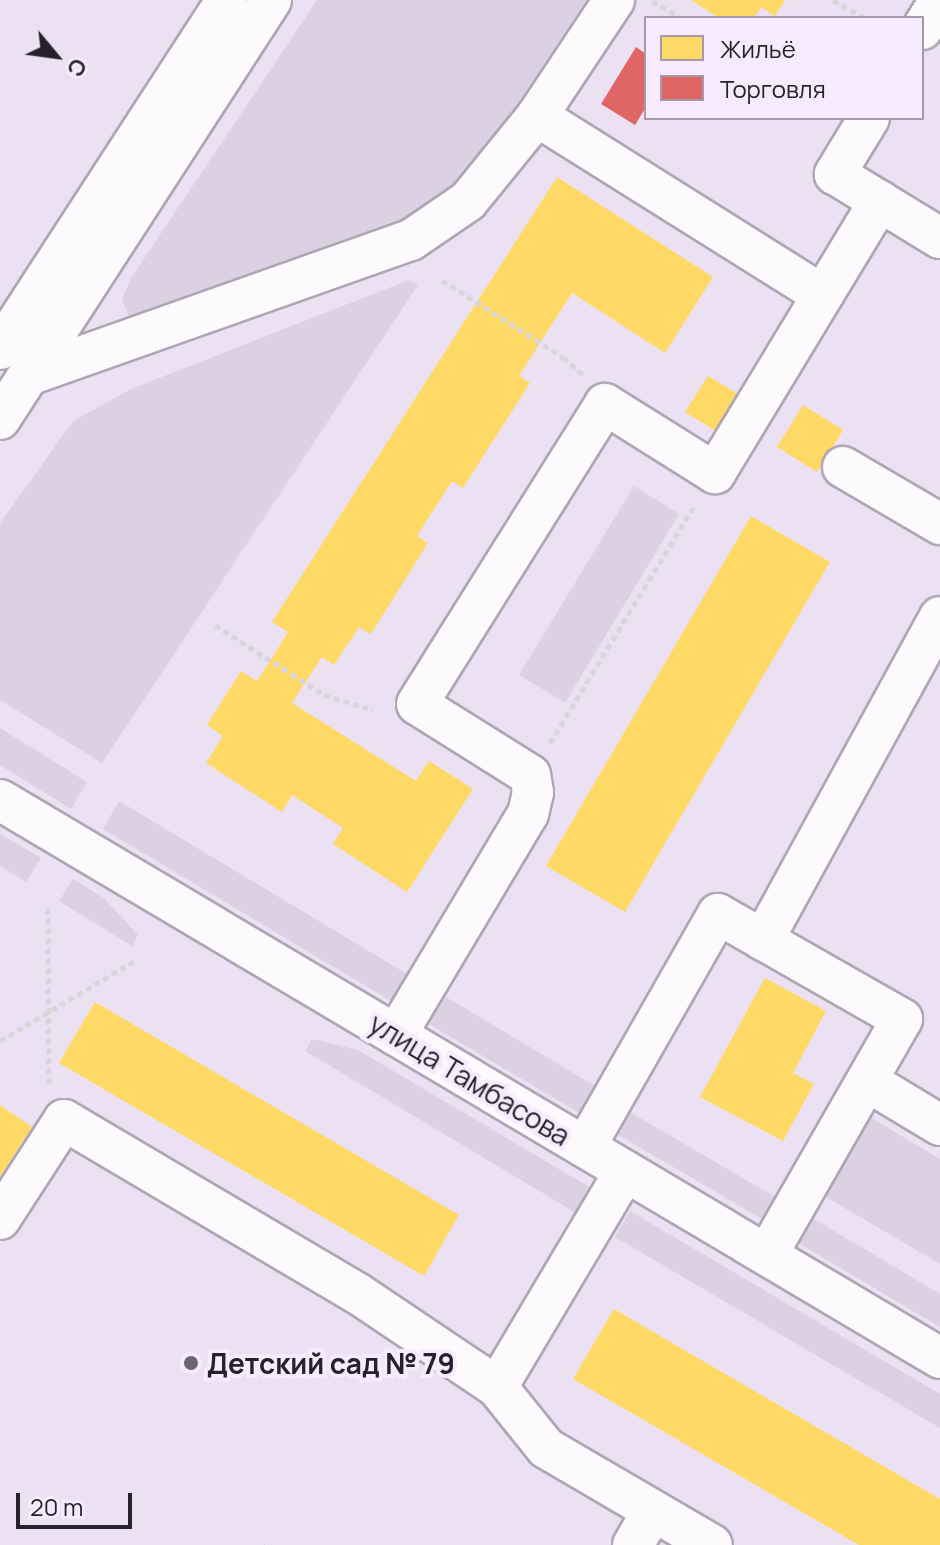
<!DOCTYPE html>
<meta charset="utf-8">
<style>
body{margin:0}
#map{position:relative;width:940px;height:1545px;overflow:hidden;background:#ece1f2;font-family:Manrope,sans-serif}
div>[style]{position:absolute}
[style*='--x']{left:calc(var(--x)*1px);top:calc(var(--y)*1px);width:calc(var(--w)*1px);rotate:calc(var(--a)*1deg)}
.green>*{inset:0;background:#dcd0e3}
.homes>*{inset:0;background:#ffd966}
.shops>*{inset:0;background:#e06666}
.path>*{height:5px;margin-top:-2.5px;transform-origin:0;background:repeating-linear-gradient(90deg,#d8d6da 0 6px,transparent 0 10px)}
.roads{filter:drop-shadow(2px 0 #aea6b3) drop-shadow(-2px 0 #aea6b3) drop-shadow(0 2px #aea6b3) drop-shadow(0 -2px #aea6b3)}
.minor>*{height:40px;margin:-20px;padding:0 20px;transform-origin:20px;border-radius:20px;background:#fcfafd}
.dots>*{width:22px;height:22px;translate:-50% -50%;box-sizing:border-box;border:4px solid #f6ebfc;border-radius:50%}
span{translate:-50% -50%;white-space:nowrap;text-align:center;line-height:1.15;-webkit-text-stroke:8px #f6ebfc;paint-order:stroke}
.street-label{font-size:28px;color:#28212c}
.poi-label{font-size:28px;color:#28212c;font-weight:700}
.left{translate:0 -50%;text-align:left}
.legend{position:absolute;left:644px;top:16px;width:280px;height:104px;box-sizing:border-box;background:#f6ebfc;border:2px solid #a49aa9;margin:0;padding:10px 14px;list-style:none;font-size:24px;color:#28212c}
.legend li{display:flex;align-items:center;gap:16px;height:40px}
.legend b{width:40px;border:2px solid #a49aa9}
.north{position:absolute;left:16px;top:16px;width:80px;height:80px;-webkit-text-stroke:6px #f6ebfc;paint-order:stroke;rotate:119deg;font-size:22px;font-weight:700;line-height:32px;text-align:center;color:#28212c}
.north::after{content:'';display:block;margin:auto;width:28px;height:36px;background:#28212c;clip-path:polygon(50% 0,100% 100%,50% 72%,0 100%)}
.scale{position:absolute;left:16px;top:1493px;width:116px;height:36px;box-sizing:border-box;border:4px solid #28212c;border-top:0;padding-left:10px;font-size:24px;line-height:28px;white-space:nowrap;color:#28212c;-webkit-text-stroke:6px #f6ebfc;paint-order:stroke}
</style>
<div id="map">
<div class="green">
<i style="clip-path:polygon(317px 0,586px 0,497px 135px,441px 208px,144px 318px,129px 318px,122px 299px,131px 278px)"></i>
<i style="clip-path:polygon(409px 280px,418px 285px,102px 763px,0 700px,0 523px,73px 421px,131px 389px)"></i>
<i style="clip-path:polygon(634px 486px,679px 514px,565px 703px,519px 675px)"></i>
<i style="clip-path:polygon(0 728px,87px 782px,71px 809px,0 765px)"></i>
<i style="clip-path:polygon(119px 801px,412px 977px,396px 1004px,103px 829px)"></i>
<i style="clip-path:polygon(0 834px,41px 858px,26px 882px,0 866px)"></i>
<i style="clip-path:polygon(73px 879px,104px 898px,138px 935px,132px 946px,59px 901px)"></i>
<i style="clip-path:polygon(446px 997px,597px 1087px,581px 1114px,429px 1024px)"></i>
<i style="clip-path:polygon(312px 1039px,358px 1050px,596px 1191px,581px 1216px,305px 1051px)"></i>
<i style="clip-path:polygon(628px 1111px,775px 1197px,762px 1219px,615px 1133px)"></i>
<i style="clip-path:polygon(868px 1116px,940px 1159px,940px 1264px,821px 1194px)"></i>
<i style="clip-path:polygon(630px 1211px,940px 1394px,940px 1428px,615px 1237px)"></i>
<i style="clip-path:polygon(809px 1216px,940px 1294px,940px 1327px,795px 1241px)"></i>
</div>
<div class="homes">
<i style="clip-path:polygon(691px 0,785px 0,775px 16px,761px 7px,754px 18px,719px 18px)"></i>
<i style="clip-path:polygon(557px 177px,713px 277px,665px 353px,572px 293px,519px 376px,530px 383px,463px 488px,452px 481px,417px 536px,428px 543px,371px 634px,359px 627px,334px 665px,322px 657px,292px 703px,416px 781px,429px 761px,473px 789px,407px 892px,333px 844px,343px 828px,292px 795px,282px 812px,206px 763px,223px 736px,207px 725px,241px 671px,257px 681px,272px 658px,288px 632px,272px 622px)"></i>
<i style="clip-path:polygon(708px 376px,743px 397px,720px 434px,685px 412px)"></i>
<i style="clip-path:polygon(803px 405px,843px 430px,817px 472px,777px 447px)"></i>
<i style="clip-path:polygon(751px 516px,830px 562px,625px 912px,546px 866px)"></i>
<i style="clip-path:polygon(765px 978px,826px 1011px,793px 1073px,814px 1084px,783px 1141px,700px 1097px)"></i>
<i style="clip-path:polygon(95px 1002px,459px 1215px,424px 1276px,59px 1063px)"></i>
<i style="clip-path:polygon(0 1105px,32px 1127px,0 1177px)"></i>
<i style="clip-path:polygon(614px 1309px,940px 1499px,940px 1545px,859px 1545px,573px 1379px)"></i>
</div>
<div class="shops">
<i style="clip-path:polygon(636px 47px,646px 54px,646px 107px,635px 125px,601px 104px)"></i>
</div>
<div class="path">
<i style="--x:833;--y:0;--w:36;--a:30"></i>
<i style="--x:652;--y:1;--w:34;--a:30"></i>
<i style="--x:442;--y:280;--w:143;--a:32.5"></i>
<i style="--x:563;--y:357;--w:27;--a:42"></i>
<i style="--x:215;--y:625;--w:130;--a:32.7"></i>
<i style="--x:324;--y:695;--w:51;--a:17"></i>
<i style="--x:550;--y:743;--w:277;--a:-58.7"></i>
<i style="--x:48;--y:908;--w:179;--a:89.7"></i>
<i style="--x:0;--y:1041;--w:156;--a:-30.8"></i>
<i style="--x:264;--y:1545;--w:1;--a:0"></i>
</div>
<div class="roads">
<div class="minor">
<i style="--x:922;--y:29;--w:34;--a:-58"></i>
<i style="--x:537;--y:116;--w:337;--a:32.1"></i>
<i style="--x:869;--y:118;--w:66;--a:121.3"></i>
<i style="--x:835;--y:174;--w:123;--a:31.4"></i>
<i style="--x:0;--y:349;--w:416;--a:-57"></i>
<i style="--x:29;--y:375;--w:405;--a:-19.5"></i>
<i style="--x:411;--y:240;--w:69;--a:-34.4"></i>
<i style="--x:468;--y:201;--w:109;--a:-50.9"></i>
<i style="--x:537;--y:116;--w:139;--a:-56.4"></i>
<i style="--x:0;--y:419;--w:499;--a:-57.1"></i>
<i style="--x:843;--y:467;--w:113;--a:30.4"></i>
<i style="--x:0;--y:800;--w:1093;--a:30.69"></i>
<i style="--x:763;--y:940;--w:368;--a:-61.3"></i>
<i style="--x:396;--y:1035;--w:257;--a:-59.2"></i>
<i style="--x:528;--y:814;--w:22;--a:-77"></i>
<i style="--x:533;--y:793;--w:18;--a:-99"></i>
<i style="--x:530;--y:775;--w:133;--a:-147.9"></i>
<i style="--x:417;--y:704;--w:354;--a:-57.9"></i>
<i style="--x:605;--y:404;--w:130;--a:32.1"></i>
<i style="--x:715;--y:473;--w:318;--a:-58.8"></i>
<i style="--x:867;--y:1081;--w:85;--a:31.1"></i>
<i style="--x:585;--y:1147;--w:268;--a:-60.3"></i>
<i style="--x:718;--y:914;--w:212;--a:29.7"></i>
<i style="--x:902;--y:1019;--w:272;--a:119.8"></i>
<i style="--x:0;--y:1219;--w:118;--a:-57.1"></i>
<i style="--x:64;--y:1120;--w:340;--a:30.6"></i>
<i style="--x:357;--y:1293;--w:169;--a:33.9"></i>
<i style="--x:497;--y:1387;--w:78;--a:51.2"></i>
<i style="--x:546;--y:1448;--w:192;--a:30.3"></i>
<i style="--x:497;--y:1387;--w:251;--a:-59.3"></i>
<i style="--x:633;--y:1545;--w:39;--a:-60"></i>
</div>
</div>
<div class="dots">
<i style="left:191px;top:1363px;background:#6d6471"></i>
</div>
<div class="street-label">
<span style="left:470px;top:1079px;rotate:31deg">улица Тамбасова</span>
</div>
<div class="poi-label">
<span class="left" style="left:207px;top:1363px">Детский сад № 79</span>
</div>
<ul class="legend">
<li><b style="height:22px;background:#ffd966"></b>Жильё</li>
<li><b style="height:22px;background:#e06666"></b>Торговля</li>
</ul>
<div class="north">С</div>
<div class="scale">20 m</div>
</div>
